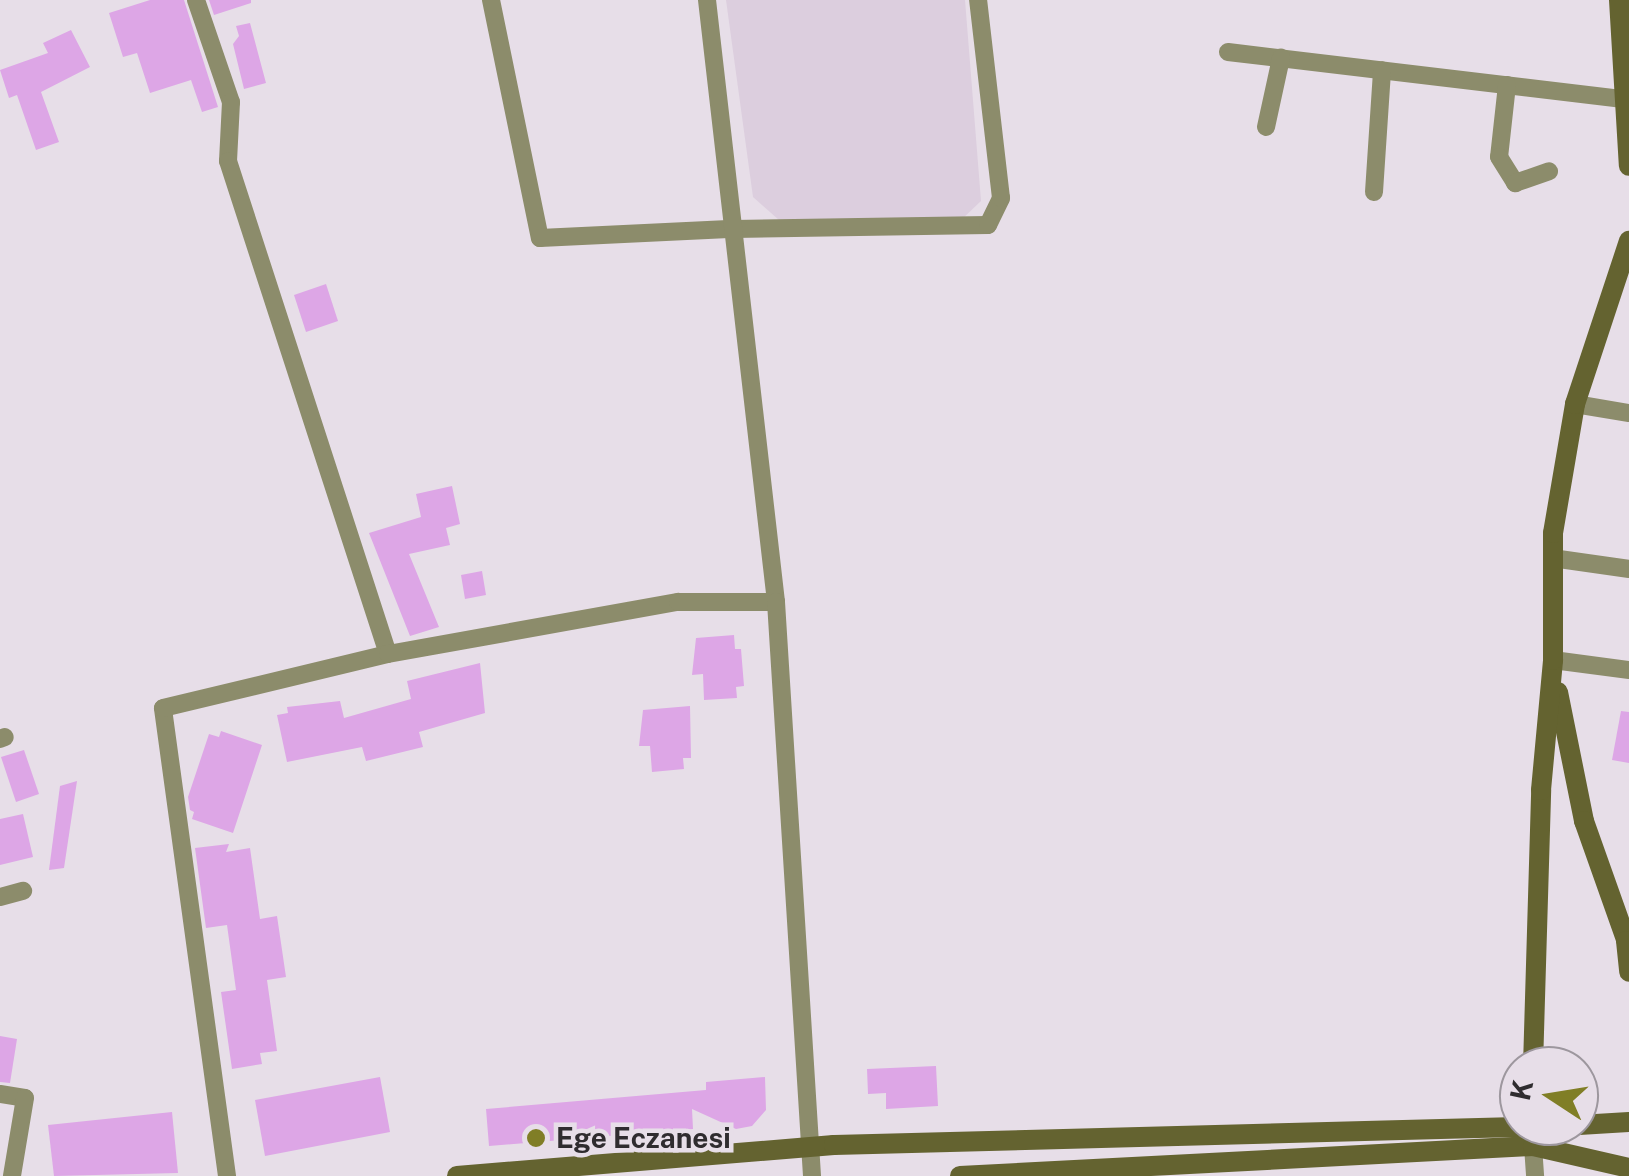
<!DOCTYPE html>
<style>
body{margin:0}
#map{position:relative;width:1629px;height:1176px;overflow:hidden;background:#e7dee8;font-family:"Public Sans",sans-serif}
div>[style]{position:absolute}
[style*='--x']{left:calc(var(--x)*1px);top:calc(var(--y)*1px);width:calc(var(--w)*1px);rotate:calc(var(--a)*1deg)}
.built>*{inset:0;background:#dccede}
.building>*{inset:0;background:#dda6e6}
.street>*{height:18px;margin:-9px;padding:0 9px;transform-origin:9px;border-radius:9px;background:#8c8c6b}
.secondary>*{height:20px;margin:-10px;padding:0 10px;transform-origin:10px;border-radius:10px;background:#646330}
.dots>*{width:28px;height:28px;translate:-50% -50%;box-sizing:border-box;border:5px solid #e7dee8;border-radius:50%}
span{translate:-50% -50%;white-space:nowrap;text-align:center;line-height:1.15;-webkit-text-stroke:9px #e7dee8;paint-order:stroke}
.poi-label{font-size:28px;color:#2f2c2f;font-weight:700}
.left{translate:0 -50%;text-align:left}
.north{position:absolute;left:1499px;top:1046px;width:100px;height:100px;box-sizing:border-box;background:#e7dee8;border:2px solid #9d979e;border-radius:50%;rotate:282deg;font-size:28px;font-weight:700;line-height:40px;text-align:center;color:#2f2c2f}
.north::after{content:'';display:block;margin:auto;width:35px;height:45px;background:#807e26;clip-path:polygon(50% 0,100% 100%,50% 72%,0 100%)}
</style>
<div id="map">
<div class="built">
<i style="clip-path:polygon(726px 0,965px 0,981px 201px,960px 221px,779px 220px,753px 197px)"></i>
</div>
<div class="building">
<i style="clip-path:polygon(150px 0,184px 0,218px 107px,202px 112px,191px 80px,150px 93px,137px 53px,123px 57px,109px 13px)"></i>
<i style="clip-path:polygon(209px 0,251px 0,251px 3px,214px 15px)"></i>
<i style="clip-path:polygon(250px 23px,266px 83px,244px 89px,233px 44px,239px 36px,236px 26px)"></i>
<i style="clip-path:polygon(71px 30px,90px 67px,41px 92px,59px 142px,36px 150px,17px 95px,9px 98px,0 70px,48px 53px,43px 43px)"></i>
<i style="clip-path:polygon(326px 284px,338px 321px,306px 332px,294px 295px)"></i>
<i style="clip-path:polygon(452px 486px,460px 524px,446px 528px,450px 545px,409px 554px,439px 627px,410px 636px,369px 533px,421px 517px,416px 494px)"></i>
<i style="clip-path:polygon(482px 571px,486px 595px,465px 599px,461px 575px)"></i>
<i style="clip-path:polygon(734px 635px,735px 649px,741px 649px,744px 686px,736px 687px,737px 698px,704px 700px,703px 674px,692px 675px,696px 638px)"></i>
<i style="clip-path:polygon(480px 663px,485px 713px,419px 732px,423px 747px,366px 761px,362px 747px,287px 762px,277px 715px,288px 713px,287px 707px,340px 701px,344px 718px,411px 699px,407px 681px)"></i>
<i style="clip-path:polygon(690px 706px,691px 758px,683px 758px,684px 769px,652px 772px,650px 746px,639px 746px,643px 710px)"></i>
<i style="clip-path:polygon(1621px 711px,1629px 712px,1629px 763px,1612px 760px)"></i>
<i style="clip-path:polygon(221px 731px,262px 745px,233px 833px,192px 819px,194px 812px,190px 810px,188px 797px,209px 734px,219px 737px)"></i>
<i style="clip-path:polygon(24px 750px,39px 794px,16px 802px,1px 757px)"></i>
<i style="clip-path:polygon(77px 781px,64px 868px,49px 870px,60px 786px)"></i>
<i style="clip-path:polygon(23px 814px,33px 857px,0 865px,0 819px)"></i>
<i style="clip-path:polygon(229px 844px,226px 852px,250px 848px,260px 919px,277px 916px,286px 977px,267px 980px,277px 1051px,260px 1053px,262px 1064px,232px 1069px,221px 992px,236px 990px,227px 925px,206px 928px,195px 848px)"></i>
<i style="clip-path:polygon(0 1036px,17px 1039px,10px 1083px,0 1082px)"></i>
<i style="clip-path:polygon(936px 1066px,938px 1106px,886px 1109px,886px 1093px,868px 1094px,867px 1069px)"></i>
<i style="clip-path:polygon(380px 1077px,390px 1132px,265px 1156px,255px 1100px)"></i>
<i style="clip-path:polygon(765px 1077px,766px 1110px,752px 1126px,736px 1129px,692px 1109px,693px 1129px,489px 1146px,486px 1109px,706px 1090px,706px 1082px)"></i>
<i style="clip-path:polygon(172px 1112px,178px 1173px,54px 1176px,48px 1125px)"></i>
</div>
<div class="street">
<i style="--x:196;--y:0;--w:108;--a:71.1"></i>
<i style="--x:231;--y:102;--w:59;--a:92.9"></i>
<i style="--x:228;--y:161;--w:518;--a:72.02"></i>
<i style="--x:491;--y:0;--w:243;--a:78.4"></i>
<i style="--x:540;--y:238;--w:194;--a:-2.7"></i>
<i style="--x:734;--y:229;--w:254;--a:-0.9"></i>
<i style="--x:988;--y:225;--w:30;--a:-64"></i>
<i style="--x:1001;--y:198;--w:199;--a:-96.6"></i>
<i style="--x:707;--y:0;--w:606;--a:83.46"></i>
<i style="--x:1228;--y:52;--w:396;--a:6.8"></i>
<i style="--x:1507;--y:85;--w:72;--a:96.3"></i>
<i style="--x:1499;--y:157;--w:31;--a:58"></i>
<i style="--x:1515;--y:183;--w:36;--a:-19"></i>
<i style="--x:1266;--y:127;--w:71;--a:-77.7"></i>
<i style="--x:1374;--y:192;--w:122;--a:-86.2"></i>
<i style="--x:1575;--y:404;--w:55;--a:9.5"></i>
<i style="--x:1552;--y:558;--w:78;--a:8.1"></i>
<i style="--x:1553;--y:660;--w:77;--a:7.5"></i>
<i style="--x:0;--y:739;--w:5;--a:-22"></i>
<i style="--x:0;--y:897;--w:24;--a:-15"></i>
<i style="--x:0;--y:1094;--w:25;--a:9"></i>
<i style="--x:25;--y:1098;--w:79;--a:99.5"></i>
<i style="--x:1533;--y:1146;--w:30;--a:86"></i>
<i style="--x:227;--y:1176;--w:472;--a:-97.8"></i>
<i style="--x:163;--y:708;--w:231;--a:-13.5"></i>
<i style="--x:388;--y:654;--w:295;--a:-10.2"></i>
<i style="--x:678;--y:602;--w:98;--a:0"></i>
<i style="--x:776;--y:602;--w:575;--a:86.41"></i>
</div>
<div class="secondary">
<i style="--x:1619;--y:0;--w:166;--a:86.6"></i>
<i style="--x:1558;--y:692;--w:132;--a:78.6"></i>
<i style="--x:1584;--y:821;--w:135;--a:70.5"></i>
<i style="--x:1626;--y:941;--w:31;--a:84"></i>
<i style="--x:1533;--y:1066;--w:276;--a:-88.3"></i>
<i style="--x:1541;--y:790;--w:131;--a:-84.7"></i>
<i style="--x:1553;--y:660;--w:127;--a:-90"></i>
<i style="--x:1553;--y:533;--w:131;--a:-80.3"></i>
<i style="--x:1575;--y:404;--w:172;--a:-71.7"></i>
<i style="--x:1579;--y:1125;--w:50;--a:-3.4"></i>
<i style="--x:457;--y:1176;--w:378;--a:-4.7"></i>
<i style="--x:834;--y:1145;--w:723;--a:-1.51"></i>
<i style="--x:960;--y:1176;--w:574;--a:-3"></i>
<i style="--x:1533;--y:1146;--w:98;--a:12.9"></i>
</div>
<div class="dots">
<i style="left:536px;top:1138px;background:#807e26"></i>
</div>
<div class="poi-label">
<span class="left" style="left:556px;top:1138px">Ege Eczanesi</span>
</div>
<div class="north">K</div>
</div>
